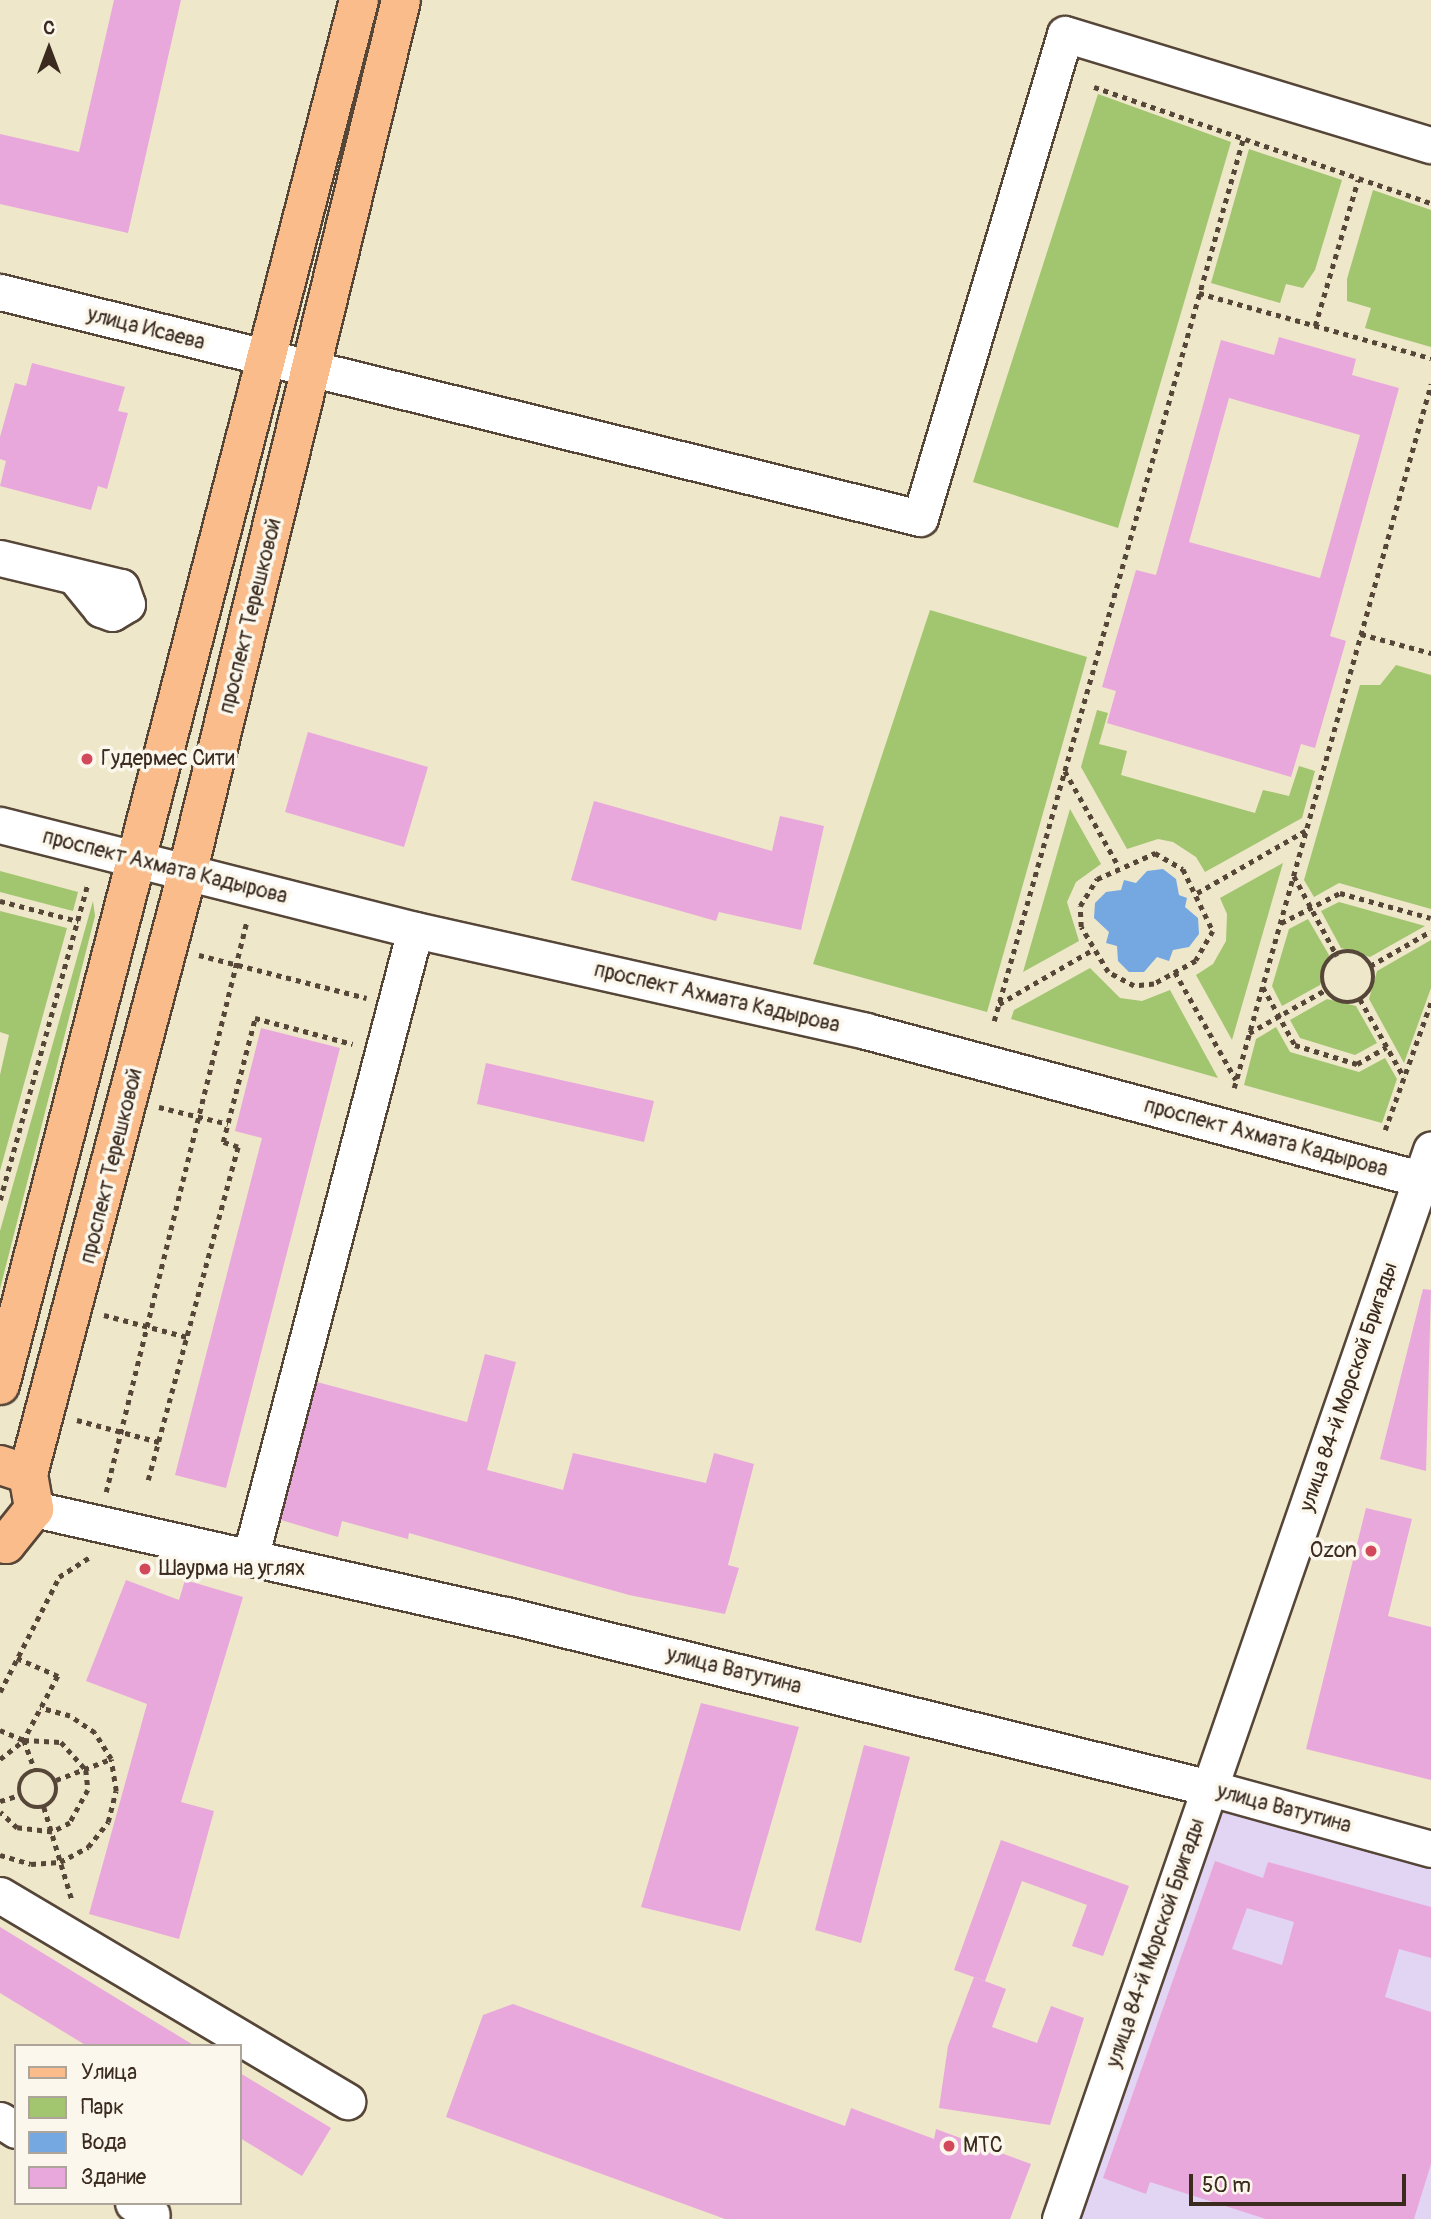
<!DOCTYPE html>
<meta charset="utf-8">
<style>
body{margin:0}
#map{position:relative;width:1431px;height:2219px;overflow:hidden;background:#eee7ca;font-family:Pangolin,sans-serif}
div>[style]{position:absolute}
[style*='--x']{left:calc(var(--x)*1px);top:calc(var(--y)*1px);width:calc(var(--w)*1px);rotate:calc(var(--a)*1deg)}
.built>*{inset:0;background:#e2d4f3}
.green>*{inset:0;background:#a2c56f}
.water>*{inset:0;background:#75a7e1}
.building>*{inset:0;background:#e9a8db}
.path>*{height:4.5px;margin-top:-2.25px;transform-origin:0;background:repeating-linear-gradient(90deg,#564638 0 5px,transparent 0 10px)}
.path>.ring{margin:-2.25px;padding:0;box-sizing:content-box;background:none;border:4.5px solid #564638;border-radius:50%}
.roads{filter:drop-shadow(2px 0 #564638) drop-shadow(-2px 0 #564638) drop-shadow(0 2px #564638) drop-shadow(0 -2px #564638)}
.minor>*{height:35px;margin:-17.5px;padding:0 17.5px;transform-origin:17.5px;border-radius:17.5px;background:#fff}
.major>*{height:38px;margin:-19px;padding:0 19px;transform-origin:19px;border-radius:19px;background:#f9bc8a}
.dots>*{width:19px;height:19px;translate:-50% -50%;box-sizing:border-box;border:4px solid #fbf7ec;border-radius:50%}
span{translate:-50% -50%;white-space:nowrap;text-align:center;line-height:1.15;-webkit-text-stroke:7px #fbf7ec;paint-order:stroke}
.street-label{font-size:21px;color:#3b2a1e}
.poi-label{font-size:21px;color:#3b2a1e}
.left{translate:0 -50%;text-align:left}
.right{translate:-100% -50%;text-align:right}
.legend{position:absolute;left:14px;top:2044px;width:228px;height:161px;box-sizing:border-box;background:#fbf7ec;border:2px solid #aea59a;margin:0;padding:9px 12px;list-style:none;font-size:21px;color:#3b2a1e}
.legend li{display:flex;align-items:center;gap:14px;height:35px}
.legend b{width:35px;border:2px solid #aea59a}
.north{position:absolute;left:14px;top:14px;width:70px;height:70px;-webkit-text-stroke:5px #fbf7ec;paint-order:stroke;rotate:0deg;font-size:19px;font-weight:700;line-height:28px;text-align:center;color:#3b2a1e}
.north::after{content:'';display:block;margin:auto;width:24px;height:32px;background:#3b2a1e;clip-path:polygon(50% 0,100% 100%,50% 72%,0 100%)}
.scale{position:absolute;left:1189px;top:2174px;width:217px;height:32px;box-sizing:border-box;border:4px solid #3b2a1e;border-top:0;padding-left:9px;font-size:21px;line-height:24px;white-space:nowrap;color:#3b2a1e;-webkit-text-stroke:5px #fbf7ec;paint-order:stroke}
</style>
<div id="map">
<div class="built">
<i style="clip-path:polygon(1224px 1792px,1431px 1849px,1431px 2219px,1067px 2219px)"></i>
</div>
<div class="green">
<i style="clip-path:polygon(1098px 94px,1231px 142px,1118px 528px,973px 482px)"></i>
<i style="clip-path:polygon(1249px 149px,1342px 180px,1315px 270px,1303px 288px,1286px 284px,1280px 303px,1211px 283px)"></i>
<i style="clip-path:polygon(1373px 190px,1431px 210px,1431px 347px,1365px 328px,1371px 308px,1347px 301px,1347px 279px)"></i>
<i style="clip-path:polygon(930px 610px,1087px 657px,987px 1012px,813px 964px)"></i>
<i style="clip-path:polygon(1396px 665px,1431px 675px,1431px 909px,1339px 883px,1314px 897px,1304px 880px,1360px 685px,1380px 685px)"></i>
<i style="clip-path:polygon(1097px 710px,1108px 713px,1099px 744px,1127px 751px,1121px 775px,1255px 813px,1263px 790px,1289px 796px,1299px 766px,1315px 771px,1302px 818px,1205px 872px,1196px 857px,1173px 842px,1158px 839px,1127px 849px,1081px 767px)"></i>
<i style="clip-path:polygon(1070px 809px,1101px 864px,1076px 882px,1067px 902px,1079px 941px,1023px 972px)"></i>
<i style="clip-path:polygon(1283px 863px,1232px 1040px,1196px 975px,1213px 964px,1226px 941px,1227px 914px,1220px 898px)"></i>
<i style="clip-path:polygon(0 871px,78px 892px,73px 911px,0 892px)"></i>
<i style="clip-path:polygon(93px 901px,95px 916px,0 1289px,0 1231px)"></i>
<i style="clip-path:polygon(1339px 902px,1425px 926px,1370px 957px,1341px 948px,1321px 911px)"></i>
<i style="clip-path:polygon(0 911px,67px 928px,0 1171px,0 1075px,9px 1035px,0 1032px)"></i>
<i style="clip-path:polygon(1308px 919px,1329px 955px,1320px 985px,1282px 1006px,1272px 986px,1289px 929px)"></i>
<i style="clip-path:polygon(1431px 940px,1431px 988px,1404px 1063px,1369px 999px,1377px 971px)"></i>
<i style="clip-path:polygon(1090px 968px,1120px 998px,1142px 1001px,1170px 990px,1218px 1078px,1011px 1019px,1014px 1010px)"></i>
<i style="clip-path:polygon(1327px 999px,1356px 1006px,1377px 1043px,1355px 1055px,1300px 1038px,1290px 1020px)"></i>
<i style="clip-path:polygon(1276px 1027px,1290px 1052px,1359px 1072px,1385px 1058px,1397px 1079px,1382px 1123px,1244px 1085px,1256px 1039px)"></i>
</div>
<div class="water">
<i style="clip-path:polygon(1163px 869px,1176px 879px,1179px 895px,1187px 898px,1185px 907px,1198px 918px,1199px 934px,1189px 947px,1173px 950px,1169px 961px,1157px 957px,1144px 972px,1129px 972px,1118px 961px,1117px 946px,1106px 943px,1109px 932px,1094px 918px,1095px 903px,1106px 892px,1121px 890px,1124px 880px,1136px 883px,1147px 871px)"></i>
</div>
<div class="building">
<i style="clip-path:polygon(114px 0,181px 0,128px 233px,0 204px,0 134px,79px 152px)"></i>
<i style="clip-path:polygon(evenodd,1279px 337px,1356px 359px,1352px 375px,1399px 388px,1330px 636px,1346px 641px,1315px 748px,1301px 744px,1291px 777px,1107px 723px,1116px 691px,1102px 687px,1136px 570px,1156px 575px,1221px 340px,1274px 355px,1279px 337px,1229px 398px,1360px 435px,1320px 578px,1189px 542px,1229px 398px)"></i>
<i style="clip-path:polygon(32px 363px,125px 387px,118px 411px,128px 413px,107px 489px,98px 486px,91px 510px,0 486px,6px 461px,0 459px,0 437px,15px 383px,26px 386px)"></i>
<i style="clip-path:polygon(308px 732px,428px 767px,404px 847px,285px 812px)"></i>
<i style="clip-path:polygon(594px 801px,772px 851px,780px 816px,824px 826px,801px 930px,719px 912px,716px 921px,571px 880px)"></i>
<i style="clip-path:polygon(261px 1028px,340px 1048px,226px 1488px,175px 1475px,262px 1138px,235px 1131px)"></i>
<i style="clip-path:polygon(486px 1063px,654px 1101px,644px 1142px,477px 1104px)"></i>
<i style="clip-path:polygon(1423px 1289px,1431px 1290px,1426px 1471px,1380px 1459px)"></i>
<i style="clip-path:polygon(485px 1354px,516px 1362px,487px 1470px,563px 1490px,573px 1453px,706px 1483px,714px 1453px,754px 1464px,728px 1565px,739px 1568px,725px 1614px,629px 1595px,409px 1533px,408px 1539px,342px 1521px,338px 1537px,281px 1520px,317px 1382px,467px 1422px)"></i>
<i style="clip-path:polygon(1366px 1508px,1412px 1519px,1388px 1616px,1431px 1627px,1431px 1780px,1306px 1749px)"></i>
<i style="clip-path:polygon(126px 1580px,179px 1600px,185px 1580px,243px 1597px,181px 1802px,214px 1811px,179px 1939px,89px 1914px,147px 1704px,86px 1681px)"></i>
<i style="clip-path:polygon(701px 1703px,799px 1727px,740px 1931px,641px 1907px)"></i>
<i style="clip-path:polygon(864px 1745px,910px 1757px,861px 1943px,815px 1930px)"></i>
<i style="clip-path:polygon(1001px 1840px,1129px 1886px,1103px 1956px,1072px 1946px,1087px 1905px,1022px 1881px,985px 1981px,954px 1970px)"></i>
<i style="clip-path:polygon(evenodd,1215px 1861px,1263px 1878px,1268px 1862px,1431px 1907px,1431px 1958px,1399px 1949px,1385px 1997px,1431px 2012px,1431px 2164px,1414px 2219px,1266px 2219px,1150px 2182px,1146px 2194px,1103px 2178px,1215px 1861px,1247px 1908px,1294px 1922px,1282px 1965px,1232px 1949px,1247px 1908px)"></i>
<i style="clip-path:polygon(0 1927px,195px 2046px,87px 2046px,0 1993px)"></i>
<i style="clip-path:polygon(974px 1977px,1006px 1989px,992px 2027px,1037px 2043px,1051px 2006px,1084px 2018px,1050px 2125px,939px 2108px,948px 2046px)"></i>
<i style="clip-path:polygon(513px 2004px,845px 2126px,851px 2108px,934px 2139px,936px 2129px,1031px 2164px,1010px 2219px,725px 2219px,446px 2117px,483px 2015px)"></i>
<i style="clip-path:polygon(240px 2073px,331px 2128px,302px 2176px,240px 2138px)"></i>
</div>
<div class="path">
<i style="--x:1094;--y:87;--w:356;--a:19"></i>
<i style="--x:1199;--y:293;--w:241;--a:15.7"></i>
<i style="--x:1315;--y:326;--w:152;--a:-73.6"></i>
<i style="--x:1361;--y:634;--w:73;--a:15.2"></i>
<i style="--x:1065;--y:771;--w:110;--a:60.6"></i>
<i style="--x:1155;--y:853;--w:32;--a:30"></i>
<i style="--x:1183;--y:869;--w:69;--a:64.2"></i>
<i style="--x:1213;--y:931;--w:34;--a:120"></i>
<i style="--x:1196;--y:961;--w:48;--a:151.3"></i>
<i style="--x:1154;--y:984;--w:20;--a:174"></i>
<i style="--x:1134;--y:986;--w:30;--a:-152"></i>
<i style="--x:1108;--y:972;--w:52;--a:-121"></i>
<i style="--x:1081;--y:927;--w:21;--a:-93"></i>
<i style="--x:1080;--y:906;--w:32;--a:-58"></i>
<i style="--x:1097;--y:879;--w:64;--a:-24.1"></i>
<i style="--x:1294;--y:876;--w:91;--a:61.7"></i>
<i style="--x:1197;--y:893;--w:125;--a:-29.9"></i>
<i style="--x:0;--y:901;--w:81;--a:14.4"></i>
<i style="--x:1281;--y:923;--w:66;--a:-27"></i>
<i style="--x:1340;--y:893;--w:94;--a:15.4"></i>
<i class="ring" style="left:1322px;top:951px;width:47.5px;height:47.5px"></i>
<i style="--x:199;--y:955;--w:173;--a:14.4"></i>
<i style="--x:1370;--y:966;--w:70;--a:-29.8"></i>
<i style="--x:1175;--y:972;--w:124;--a:60.5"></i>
<i style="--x:1263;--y:987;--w:66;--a:61.1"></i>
<i style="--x:1295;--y:1045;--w:65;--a:17"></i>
<i style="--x:1357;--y:1064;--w:34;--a:-30"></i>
<i style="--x:1360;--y:999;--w:90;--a:60.6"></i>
<i style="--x:999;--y:1004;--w:110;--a:-30.1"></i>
<i style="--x:994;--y:1021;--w:916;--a:-74.23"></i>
<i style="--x:1249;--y:1033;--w:90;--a:-29.4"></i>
<i style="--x:1234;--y:1088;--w:731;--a:-74.37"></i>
<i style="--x:159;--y:1107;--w:71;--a:13.8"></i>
<i style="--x:1385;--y:1130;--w:136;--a:-70.2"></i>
<i style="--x:0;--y:1200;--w:329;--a:-74.5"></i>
<i style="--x:104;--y:1315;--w:86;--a:14.8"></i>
<i style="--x:77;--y:1420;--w:85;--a:15"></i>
<i style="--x:148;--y:1480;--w:345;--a:-74.9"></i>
<i style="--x:238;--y:1147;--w:16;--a:-162"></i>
<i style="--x:223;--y:1142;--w:128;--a:-75.5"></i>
<i style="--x:255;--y:1018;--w:101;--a:14.9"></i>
<i style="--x:106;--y:1492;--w:589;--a:-76.15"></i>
<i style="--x:17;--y:1658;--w:45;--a:23.7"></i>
<i style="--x:58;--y:1676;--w:72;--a:118"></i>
<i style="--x:0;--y:1692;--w:129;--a:-62.8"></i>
<i style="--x:59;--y:1577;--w:37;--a:-33"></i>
<i style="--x:0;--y:1730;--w:26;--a:23"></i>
<i style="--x:24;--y:1740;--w:32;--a:70"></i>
<i style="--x:0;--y:1759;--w:31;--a:-38"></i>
<i style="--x:24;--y:1740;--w:37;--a:3"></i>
<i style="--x:61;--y:1742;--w:38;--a:48"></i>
<i style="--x:86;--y:1770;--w:20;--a:84"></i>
<i style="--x:88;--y:1790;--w:38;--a:119"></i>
<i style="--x:70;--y:1823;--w:20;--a:153"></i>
<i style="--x:52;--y:1832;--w:35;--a:-173"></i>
<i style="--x:17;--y:1828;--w:23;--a:-137"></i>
<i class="ring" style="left:19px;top:1770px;width:33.5px;height:33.5px"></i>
<i style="--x:56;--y:1780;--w:59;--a:-20.9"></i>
<i style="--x:0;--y:1801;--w:21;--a:-17"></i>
<i style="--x:44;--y:1807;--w:97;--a:73.2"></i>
<i style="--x:0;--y:1855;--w:32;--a:16"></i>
<i style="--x:31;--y:1864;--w:29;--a:-4"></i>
<i style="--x:60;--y:1862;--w:32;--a:-28"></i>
<i style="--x:88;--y:1847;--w:32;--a:-51"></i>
<i style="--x:108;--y:1822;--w:32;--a:-76"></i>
<i style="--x:116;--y:1791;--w:32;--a:-99"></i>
<i style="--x:111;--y:1759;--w:31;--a:-122"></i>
<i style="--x:95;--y:1733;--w:30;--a:-146"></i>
<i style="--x:70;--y:1716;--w:31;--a:-165"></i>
</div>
<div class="roads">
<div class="minor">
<i style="--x:0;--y:292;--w:947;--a:13.8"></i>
<i style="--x:920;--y:518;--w:505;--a:-73.32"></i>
<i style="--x:1065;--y:34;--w:382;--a:16.9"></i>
<i style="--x:0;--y:558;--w:124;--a:13.5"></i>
<i style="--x:121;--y:587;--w:18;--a:71"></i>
<i style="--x:127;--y:604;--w:17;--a:149"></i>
<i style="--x:112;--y:613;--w:12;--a:-160"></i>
<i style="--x:101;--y:609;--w:41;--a:-129.1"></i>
<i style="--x:0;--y:825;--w:428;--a:14.2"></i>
<i style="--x:415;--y:930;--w:462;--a:12.6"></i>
<i style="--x:866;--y:1031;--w:585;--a:14.96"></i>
<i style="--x:34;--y:1509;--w:484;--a:12.7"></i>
<i style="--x:506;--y:1615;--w:725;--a:13.81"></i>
<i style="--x:1210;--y:1788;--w:229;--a:15.4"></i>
<i style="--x:250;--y:1558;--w:649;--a:-75.28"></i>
<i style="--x:0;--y:1895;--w:404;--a:30.7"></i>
<i style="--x:0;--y:2120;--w:19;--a:32"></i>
<i style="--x:133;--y:2203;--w:22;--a:32"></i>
<i style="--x:1060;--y:2219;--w:1132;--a:-70.86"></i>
</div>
<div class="major">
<i style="--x:0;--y:1385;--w:1431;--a:-75.47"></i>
<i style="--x:0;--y:1465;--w:29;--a:18"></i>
<i style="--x:28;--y:1474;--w:36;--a:80"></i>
<i style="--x:34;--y:1509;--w:45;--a:128.7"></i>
<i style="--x:6;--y:1544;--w:6;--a:-162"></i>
<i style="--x:28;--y:1474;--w:621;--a:-75.16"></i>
<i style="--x:187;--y:874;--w:900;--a:-76.24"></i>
</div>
</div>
<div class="dots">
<i style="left:87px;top:759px;background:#d1495b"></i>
<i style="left:1371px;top:1551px;background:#d1495b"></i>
<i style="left:145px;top:1569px;background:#d1495b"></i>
<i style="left:949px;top:2146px;background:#d1495b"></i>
</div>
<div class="street-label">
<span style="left:146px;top:329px;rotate:14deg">улица Исаева</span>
<span style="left:251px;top:616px;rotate:-76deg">проспект Терешковой</span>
<span style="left:165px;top:867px;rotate:14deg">проспект Ахмата Кадырова</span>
<span style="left:717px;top:998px;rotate:13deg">проспект Ахмата Кадырова</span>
<span style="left:1266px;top:1138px;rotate:15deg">проспект Ахмата Кадырова</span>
<span style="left:112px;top:1166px;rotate:-76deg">проспект Терешковой</span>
<span style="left:1349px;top:1387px;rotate:-71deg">улица 84-й Морской Бригады</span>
<span style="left:734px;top:1671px;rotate:14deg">улица Ватутина</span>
<span style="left:1284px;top:1809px;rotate:15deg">улица Ватутина</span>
<span style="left:1156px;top:1943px;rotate:-71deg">улица 84-й Морской Бригады</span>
</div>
<div class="poi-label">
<span class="left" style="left:101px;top:759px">Гудермес Сити</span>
<span class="right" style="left:1357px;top:1551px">Ozon</span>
<span class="left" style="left:159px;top:1569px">Шаурма на углях</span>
<span class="left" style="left:963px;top:2146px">МТС</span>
</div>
<ul class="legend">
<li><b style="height:9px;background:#f9bc8a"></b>Улица</li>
<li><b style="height:19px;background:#a2c56f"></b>Парк</li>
<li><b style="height:19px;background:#75a7e1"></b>Вода</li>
<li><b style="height:19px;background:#e9a8db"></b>Здание</li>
</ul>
<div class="north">С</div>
<div class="scale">50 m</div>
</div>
